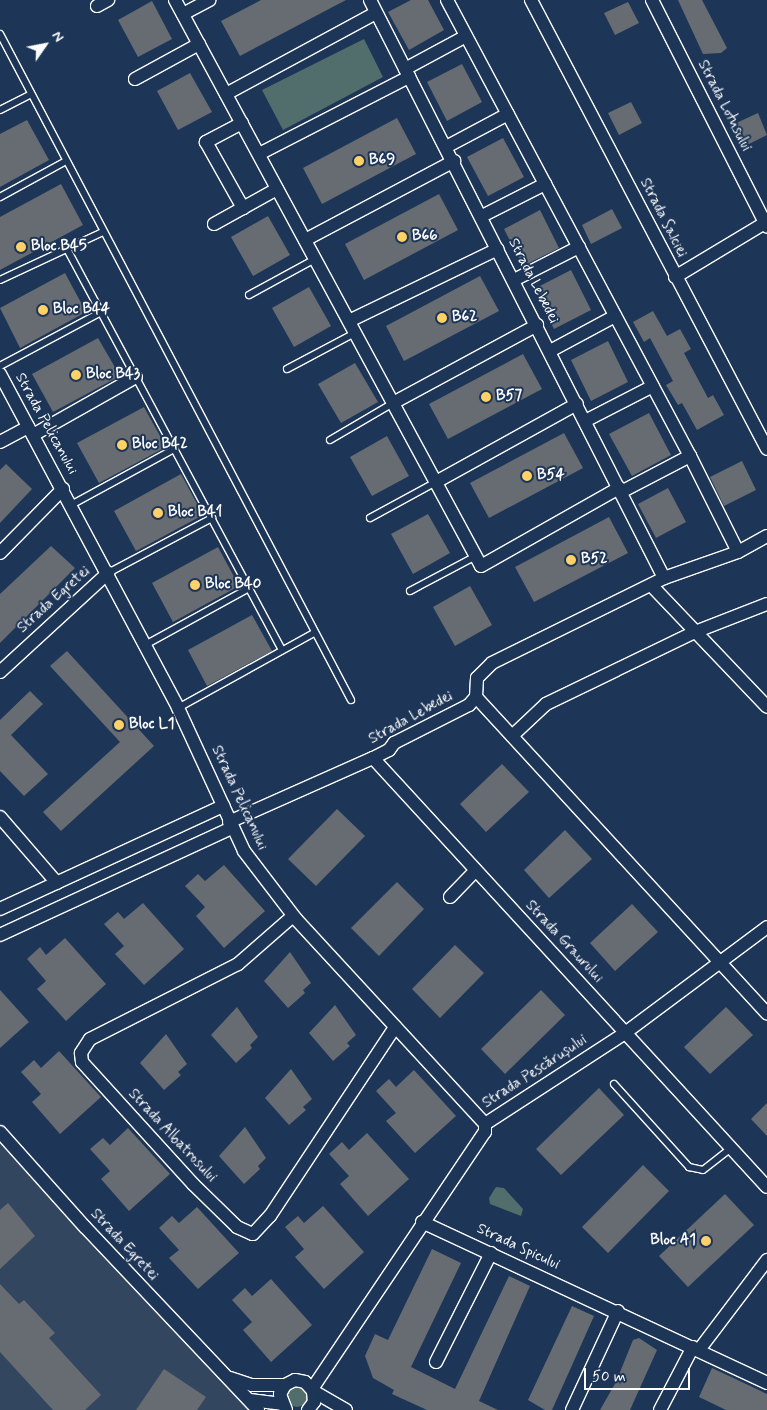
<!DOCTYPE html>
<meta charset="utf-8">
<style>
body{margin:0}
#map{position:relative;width:767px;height:1410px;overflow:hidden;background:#1d3557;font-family:Mynerve,sans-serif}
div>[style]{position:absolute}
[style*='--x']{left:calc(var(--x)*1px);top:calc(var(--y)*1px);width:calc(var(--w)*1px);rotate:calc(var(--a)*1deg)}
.built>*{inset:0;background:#33465f}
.green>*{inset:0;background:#526e6c}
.round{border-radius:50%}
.building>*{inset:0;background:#676c72}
.roads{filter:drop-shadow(1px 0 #fff) drop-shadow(-1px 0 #fff) drop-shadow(0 1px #fff) drop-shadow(0 -1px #fff)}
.service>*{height:6px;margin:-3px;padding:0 3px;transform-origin:3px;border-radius:3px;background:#1d3557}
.minor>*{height:12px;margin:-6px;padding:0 6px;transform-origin:6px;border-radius:6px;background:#1d3557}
.dots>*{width:14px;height:14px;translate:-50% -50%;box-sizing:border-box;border:2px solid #1d3557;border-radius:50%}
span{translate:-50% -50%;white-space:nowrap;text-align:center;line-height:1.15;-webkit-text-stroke:4px #1d3557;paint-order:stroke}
.street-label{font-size:15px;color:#fff}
.poi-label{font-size:15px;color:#fff;font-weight:700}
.left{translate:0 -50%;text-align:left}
.right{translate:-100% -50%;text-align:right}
.north{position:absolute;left:20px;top:20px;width:50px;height:50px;-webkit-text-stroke:4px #1d3557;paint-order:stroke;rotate:57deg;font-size:14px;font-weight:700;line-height:20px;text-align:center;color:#fff}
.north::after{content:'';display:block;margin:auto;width:18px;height:22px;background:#fff;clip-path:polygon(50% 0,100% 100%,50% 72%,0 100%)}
.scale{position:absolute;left:584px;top:1368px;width:106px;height:22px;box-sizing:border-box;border:2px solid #fff;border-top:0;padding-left:6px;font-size:15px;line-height:18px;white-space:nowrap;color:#fff;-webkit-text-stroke:4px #1d3557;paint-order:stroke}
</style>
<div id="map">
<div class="built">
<i style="clip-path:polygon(0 1134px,259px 1410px,0 1410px)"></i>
</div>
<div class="green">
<i style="clip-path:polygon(364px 39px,383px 77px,283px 130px,262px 90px)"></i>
<i style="clip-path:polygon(496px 1187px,504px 1188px,523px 1209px,521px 1216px,490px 1204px,489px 1198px)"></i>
<i class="round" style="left:287px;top:1387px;width:20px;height:20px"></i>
</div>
<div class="building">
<i style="clip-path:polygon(261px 0,346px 0,240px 56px,221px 21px)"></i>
<i style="clip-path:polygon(411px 0,428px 0,444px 30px,409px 50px,388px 12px)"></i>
<i style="clip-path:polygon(678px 0,702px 0,727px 48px,721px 53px,703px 54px)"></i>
<i style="clip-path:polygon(152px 1px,172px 39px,138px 57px,118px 20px)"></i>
<i style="clip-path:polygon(628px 2px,639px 23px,615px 35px,604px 13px)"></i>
<i style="clip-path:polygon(462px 64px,482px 102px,447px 121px,427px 82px)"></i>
<i style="clip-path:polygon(190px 73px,212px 112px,178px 130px,157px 91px)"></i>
<i style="clip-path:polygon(631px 102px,642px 123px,619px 135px,608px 113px)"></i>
<i style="clip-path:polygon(758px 113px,767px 135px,745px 146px,734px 124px)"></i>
<i style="clip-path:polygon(397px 118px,416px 154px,322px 204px,303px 168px)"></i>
<i style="clip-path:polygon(27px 120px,49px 160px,0 187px,0 134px)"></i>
<i style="clip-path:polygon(503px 138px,524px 177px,488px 196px,467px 157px)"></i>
<i style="clip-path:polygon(61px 184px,83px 225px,0 270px,0 217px)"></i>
<i style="clip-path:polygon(439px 194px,458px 230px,364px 280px,345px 244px)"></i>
<i style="clip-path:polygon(612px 209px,622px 228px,591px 244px,582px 225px)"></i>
<i style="clip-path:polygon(540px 210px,559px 248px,523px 266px,504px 229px)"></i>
<i style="clip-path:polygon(268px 216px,290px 255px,253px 276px,231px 237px)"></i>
<i style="clip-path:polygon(571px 270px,591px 310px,554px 329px,534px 289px)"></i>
<i style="clip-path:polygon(65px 273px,86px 312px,20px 348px,0 308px)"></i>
<i style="clip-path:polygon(480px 276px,499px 311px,404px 361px,386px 326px)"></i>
<i style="clip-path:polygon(309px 287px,331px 326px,294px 347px,272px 308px)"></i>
<i style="clip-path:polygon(653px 311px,667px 336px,680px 329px,691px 349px,684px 353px,708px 398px,713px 395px,724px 415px,697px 430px,682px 403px,678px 405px,666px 385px,673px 381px,650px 338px,644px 342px,633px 322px)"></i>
<i style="clip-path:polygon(98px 338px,120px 376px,53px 412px,32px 374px)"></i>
<i style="clip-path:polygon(608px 341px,628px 382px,591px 401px,571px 360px)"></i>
<i style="clip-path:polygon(523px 354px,542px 389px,448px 439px,429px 404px)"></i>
<i style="clip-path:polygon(355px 363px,378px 402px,341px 423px,318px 384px)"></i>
<i style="clip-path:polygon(144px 407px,166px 447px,99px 483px,77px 443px)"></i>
<i style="clip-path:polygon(649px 413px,671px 455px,632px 476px,609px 434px)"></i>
<i style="clip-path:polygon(564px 433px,583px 468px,489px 518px,470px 483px)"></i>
<i style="clip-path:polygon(387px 436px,409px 476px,372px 496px,350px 457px)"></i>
<i style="clip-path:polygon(742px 461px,756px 490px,724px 506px,710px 477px)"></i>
<i style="clip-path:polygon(6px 464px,32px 489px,0 523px,0 470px)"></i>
<i style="clip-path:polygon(181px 474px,203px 515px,136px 551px,114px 511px)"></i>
<i style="clip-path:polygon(668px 488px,686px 522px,656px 538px,638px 504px)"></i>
<i style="clip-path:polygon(428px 514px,450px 553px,413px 574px,391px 534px)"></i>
<i style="clip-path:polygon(609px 517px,628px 553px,534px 602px,515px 567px)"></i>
<i style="clip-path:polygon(51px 546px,75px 568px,0 643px,0 594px)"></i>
<i style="clip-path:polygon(218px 547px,239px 586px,173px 622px,152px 583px)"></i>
<i style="clip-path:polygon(470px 586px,492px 625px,455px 646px,433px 607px)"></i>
<i style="clip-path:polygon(252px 615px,272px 651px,207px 686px,188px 650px)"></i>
<i style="clip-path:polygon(67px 651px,154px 746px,61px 831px,43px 812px,120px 742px,50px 666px)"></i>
<i style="clip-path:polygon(30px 691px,43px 704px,11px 735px,48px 774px,24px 796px,0 771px,0 720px)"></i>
<i style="clip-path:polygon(502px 764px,529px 792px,486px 832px,460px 804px)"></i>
<i style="clip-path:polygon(337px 809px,365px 836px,316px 886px,288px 859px)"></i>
<i style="clip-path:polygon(565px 830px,592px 859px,549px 898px,524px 870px)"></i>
<i style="clip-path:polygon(224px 865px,265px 911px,224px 948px,196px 916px,205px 907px,185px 886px,198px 874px,205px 881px)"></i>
<i style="clip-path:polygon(397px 882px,424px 909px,379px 956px,351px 928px)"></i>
<i style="clip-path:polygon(143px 903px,184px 949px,144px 985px,115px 954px,124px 946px,104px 924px,118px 912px,124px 919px)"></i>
<i style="clip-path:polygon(632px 904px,658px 932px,615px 971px,590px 943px)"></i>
<i style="clip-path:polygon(65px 938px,106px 984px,66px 1021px,37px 989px,46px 981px,27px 959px,40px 947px,46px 955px)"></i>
<i style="clip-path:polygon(455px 945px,484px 973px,440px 1018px,412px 989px)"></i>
<i style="clip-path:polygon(290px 952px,311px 983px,303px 990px,305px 993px,288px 1008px,264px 981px)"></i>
<i style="clip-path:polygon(0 990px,29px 1022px,0 1048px)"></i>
<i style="clip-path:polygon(541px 990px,565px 1015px,505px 1074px,481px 1049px)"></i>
<i style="clip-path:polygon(335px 1005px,356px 1035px,347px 1043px,350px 1046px,333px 1061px,309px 1033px)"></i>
<i style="clip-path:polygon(237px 1007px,258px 1037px,250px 1045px,252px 1048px,236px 1063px,211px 1035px)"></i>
<i style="clip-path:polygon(726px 1007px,753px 1035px,710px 1074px,684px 1047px)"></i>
<i style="clip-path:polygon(166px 1034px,187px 1064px,178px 1072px,181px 1075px,164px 1090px,140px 1063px)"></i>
<i style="clip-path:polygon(59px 1051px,101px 1097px,60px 1134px,32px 1102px,41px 1094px,21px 1072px,34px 1060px,41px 1068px)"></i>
<i style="clip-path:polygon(291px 1069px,312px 1099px,303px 1107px,306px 1110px,289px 1125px,265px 1098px)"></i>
<i style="clip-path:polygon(414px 1070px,456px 1116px,415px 1153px,386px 1121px,396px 1113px,376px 1091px,389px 1079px,396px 1087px)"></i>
<i style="clip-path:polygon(599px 1088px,624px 1115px,561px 1175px,536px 1149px)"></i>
<i style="clip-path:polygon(767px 1103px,767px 1136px,751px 1119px)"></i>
<i style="clip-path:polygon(245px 1127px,266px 1158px,258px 1166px,260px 1169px,244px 1184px,219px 1156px)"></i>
<i style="clip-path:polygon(128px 1128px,170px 1174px,129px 1211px,101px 1179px,110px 1171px,90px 1149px,103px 1138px,110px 1145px)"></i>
<i style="clip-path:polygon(367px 1133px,409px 1179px,368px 1216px,340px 1184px,349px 1176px,329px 1154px,342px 1142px,349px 1150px)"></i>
<i style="clip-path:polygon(643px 1165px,669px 1191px,608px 1253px,582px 1227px)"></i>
<i style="clip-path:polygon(725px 1194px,754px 1225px,688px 1287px,659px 1256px)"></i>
<i style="clip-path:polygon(8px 1203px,35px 1236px,0 1269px,0 1210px)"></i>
<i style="clip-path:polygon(323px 1206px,364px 1252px,324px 1289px,295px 1257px,304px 1249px,285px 1227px,298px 1216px,304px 1223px)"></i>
<i style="clip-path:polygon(197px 1207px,239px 1253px,198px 1289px,169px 1258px,179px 1250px,159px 1228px,172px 1216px,179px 1223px)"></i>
<i style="clip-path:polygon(432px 1249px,461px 1263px,411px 1367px,455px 1389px,509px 1276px,530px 1286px,479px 1401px,498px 1410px,427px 1410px,392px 1394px,394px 1390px,373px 1378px,365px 1356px,375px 1334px,388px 1340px)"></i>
<i style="clip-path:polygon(271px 1279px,312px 1325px,271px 1362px,243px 1330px,252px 1322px,232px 1300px,245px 1288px,252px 1296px)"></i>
<i style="clip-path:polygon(0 1284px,19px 1304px,24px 1300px,55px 1333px,49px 1338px,101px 1395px,85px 1410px,53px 1410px,0 1352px)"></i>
<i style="clip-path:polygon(572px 1306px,594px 1316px,552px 1410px,545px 1410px,528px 1400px)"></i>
<i style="clip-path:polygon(639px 1338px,657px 1350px,630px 1410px,600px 1410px,616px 1382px,633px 1340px)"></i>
<i style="clip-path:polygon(712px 1368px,767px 1394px,767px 1410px,726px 1410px,699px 1397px)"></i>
<i style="clip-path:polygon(164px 1369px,206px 1397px,197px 1410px,136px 1410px)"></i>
</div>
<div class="roads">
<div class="service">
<i style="--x:0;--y:34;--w:753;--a:62.21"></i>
<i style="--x:0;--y:110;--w:35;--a:-27"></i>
<i style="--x:0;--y:197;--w:75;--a:-28.6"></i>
<i style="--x:67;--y:249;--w:455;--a:61.8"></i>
<i style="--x:0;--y:280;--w:114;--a:-25"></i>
<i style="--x:249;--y:295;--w:75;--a:-28.6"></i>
<i style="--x:0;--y:366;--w:115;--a:-28.1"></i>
<i style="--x:287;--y:369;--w:77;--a:-27.9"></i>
<i style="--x:330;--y:440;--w:73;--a:-30.4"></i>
<i style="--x:71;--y:505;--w:117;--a:-28.5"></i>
<i style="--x:370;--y:518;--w:75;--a:-28.6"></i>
<i style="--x:108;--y:573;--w:118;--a:-27.9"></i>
<i style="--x:410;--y:591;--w:75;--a:-27.9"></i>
<i style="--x:145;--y:645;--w:119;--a:-28.7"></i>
<i style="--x:178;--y:708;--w:155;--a:-28.9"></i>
<i style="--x:614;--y:1084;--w:112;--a:47.9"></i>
<i style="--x:689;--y:1167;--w:14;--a:12"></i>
<i style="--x:703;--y:1170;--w:36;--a:-38"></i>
</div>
<div class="minor">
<i style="--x:175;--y:0;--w:643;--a:61.6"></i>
<i style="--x:481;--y:566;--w:159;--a:-29.5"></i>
<i style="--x:370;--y:0;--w:648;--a:63.04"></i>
<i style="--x:447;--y:0;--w:517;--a:61.95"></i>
<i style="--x:690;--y:456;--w:107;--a:63.4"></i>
<i style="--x:531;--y:0;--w:507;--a:62.27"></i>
<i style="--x:652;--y:0;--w:254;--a:63.1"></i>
<i style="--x:97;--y:6;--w:13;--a:-29"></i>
<i style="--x:183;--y:14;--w:30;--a:-28"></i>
<i style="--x:405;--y:69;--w:69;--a:-28.4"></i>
<i style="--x:135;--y:79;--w:73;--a:-28.7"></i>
<i style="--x:226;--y:94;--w:170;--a:-28.4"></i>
<i style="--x:242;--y:123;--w:41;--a:152.2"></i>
<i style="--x:206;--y:142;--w:76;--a:60.7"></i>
<i style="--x:446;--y:147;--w:70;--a:-28"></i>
<i style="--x:259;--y:154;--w:169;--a:-27.2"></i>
<i style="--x:482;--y:216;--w:71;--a:-26.9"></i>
<i style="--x:214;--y:224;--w:72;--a:-29.1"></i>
<i style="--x:305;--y:240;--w:169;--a:-27.9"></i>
<i style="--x:675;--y:277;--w:105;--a:-31"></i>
<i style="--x:514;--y:280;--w:73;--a:-26.9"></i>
<i style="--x:349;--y:321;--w:165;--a:-25.8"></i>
<i style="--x:550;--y:351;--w:74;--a:-28.3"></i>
<i style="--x:0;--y:374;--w:378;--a:61.9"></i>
<i style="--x:178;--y:708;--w:157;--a:65.2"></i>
<i style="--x:244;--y:851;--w:86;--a:52.6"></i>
<i style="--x:296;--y:919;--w:279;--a:47.3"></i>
<i style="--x:393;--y:403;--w:164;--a:-28.4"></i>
<i style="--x:585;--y:421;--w:76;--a:-27.2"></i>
<i style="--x:33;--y:435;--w:118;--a:-29.4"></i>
<i style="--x:0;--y:442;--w:32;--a:-28"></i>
<i style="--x:436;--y:482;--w:161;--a:-29"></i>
<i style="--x:621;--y:492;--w:78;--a:-27.6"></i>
<i style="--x:0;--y:553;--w:90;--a:-45.5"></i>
<i style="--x:651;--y:585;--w:168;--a:46.4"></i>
<i style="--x:0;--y:672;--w:147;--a:-42.5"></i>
<i style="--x:476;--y:697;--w:430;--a:47.4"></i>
<i style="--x:512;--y:736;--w:47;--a:-43.3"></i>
<i style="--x:546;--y:704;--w:165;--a:-25.8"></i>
<i style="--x:695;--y:632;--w:77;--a:-21.3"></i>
<i style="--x:373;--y:758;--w:582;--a:47.44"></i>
<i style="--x:0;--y:817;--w:87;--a:49.2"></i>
<i style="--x:229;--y:822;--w:158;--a:-24"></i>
<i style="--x:373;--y:758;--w:18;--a:-27"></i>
<i style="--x:389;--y:750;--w:9;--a:-54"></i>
<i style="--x:394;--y:743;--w:84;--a:-26.9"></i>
<i style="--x:469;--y:705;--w:11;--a:-49"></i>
<i style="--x:476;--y:697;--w:19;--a:-87"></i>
<i style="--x:477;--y:678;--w:21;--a:-45"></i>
<i style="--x:492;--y:663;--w:192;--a:-26.3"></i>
<i style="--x:664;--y:578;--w:78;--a:-19.4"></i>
<i style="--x:738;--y:552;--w:33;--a:-29"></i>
<i style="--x:450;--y:897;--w:37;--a:-46"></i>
<i style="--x:0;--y:909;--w:246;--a:-24.8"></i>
<i style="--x:293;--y:916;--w:73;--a:138.9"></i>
<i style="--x:238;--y:964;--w:166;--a:153.1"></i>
<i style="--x:90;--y:1039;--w:17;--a:123"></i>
<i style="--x:81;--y:1053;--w:9;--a:84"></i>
<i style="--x:82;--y:1062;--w:165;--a:47.7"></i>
<i style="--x:193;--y:1184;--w:62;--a:44.3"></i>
<i style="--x:237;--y:1227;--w:17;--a:24"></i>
<i style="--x:253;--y:1234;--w:25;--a:-47"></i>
<i style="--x:270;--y:1216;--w:227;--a:-56.5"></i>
<i style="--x:0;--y:935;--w:255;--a:-24.8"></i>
<i style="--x:485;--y:1124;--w:167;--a:-33"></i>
<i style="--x:625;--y:1033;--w:177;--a:-36.7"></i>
<i style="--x:0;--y:1132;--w:127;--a:48.2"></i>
<i style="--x:85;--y:1227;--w:252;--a:46.6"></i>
<i style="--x:422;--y:1222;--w:381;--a:25"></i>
<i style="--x:699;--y:1350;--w:113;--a:-52.9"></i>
<i style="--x:436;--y:1362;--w:122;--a:-63.2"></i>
<i style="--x:230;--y:1378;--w:23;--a:18"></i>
<i style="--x:252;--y:1385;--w:33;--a:0"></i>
<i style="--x:312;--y:1389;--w:310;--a:-56.1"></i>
<i style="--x:485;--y:1132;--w:8;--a:-90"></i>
<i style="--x:313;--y:1391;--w:38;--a:30"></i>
<i style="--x:250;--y:1400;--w:32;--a:7"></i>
<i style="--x:286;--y:1410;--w:17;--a:-111"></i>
<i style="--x:280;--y:1394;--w:10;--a:-61"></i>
<i style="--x:285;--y:1385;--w:11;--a:-27"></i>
<i style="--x:295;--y:1380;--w:10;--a:11"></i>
<i style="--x:305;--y:1382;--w:12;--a:48"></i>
<i style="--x:313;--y:1391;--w:11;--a:85"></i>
<i style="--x:314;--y:1402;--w:10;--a:127"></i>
<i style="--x:572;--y:1410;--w:109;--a:-65.1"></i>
<i style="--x:660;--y:1410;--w:71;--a:-62.4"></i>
</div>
</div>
<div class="dots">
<i style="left:359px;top:161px;background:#ffd166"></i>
<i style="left:402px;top:237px;background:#ffd166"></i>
<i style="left:21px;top:247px;background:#ffd166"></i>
<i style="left:43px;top:310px;background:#ffd166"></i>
<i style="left:442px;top:318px;background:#ffd166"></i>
<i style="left:76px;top:375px;background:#ffd166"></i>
<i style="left:486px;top:397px;background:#ffd166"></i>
<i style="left:122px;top:445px;background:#ffd166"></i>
<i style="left:527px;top:476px;background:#ffd166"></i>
<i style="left:158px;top:513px;background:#ffd166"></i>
<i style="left:571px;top:560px;background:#ffd166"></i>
<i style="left:195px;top:585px;background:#ffd166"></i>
<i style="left:119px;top:725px;background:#ffd166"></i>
<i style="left:706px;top:1241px;background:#ffd166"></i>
</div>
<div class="street-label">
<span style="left:724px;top:106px;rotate:63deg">Strada Lotusului</span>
<span style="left:663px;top:218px;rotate:63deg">Strada Salciei</span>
<span style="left:533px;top:281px;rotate:63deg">Strada Lebedei</span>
<span style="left:46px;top:424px;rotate:61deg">Strada Pelicanului</span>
<span style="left:54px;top:600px;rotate:-42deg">Strada Egretei</span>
<span style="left:411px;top:718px;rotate:-29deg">Strada Lebedei</span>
<span style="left:239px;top:798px;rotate:65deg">Strada Pelicanului</span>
<span style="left:564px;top:942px;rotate:47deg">Strada Graurului</span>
<span style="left:535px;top:1072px;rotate:-33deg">Strada Pescărușului</span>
<span style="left:172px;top:1136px;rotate:47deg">Strada Albatrosului</span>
<span style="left:124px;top:1245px;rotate:47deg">Strada Egretei</span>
<span style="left:518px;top:1247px;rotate:25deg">Strada Spicului</span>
</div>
<div class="poi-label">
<span class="left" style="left:369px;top:161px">B69</span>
<span class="left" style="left:412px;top:237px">B66</span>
<span class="left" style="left:31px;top:247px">Bloc B45</span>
<span class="left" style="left:53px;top:310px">Bloc B44</span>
<span class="left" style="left:452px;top:318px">B62</span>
<span class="left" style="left:86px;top:375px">Bloc B43</span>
<span class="left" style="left:496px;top:397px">B57</span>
<span class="left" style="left:132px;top:445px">Bloc B42</span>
<span class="left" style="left:537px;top:476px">B54</span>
<span class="left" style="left:168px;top:513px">Bloc B41</span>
<span class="left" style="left:581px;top:560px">B52</span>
<span class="left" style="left:205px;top:585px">Bloc B40</span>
<span class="left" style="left:129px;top:725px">Bloc L1</span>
<span class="right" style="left:696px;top:1241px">Bloc A1</span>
</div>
<div class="north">N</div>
<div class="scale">50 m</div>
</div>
